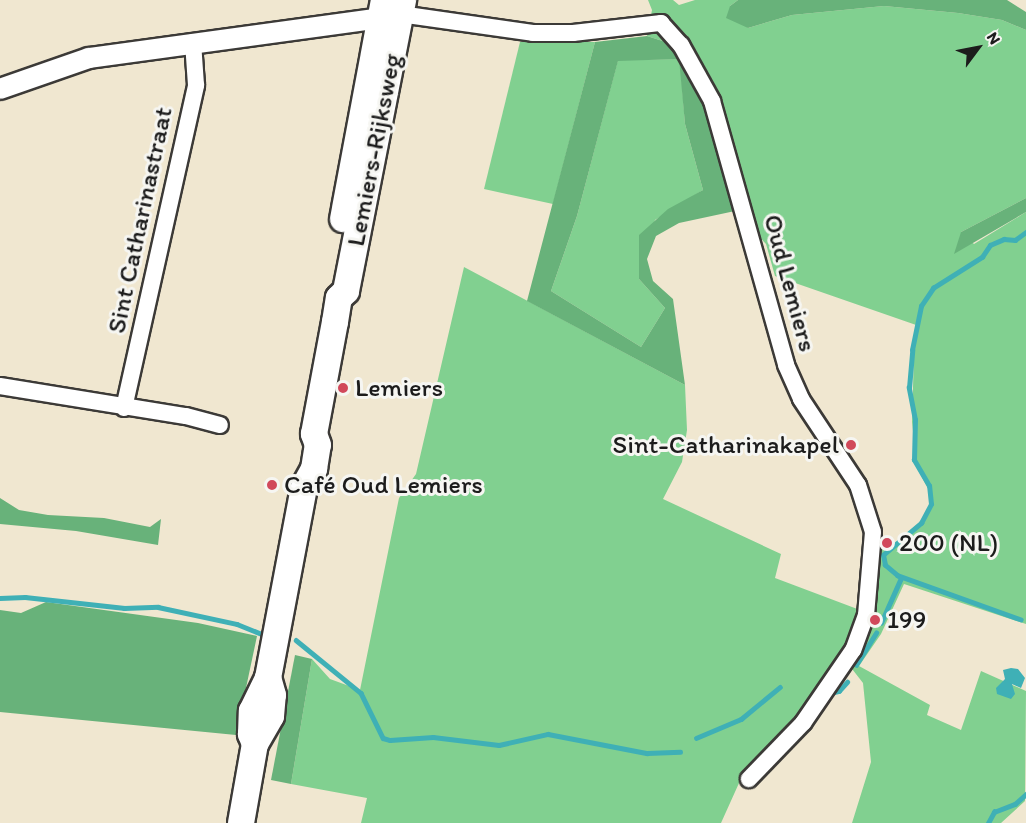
<!DOCTYPE html>
<meta charset="utf-8">
<style>
body{margin:0}
#map{position:relative;width:1026px;height:823px;overflow:hidden;background:#f0e7d0;font-family:Itim,sans-serif}
div>[style]{position:absolute}
[style*='--x']{left:calc(var(--x)*1px);top:calc(var(--y)*1px);width:calc(var(--w)*1px);rotate:calc(var(--a)*1deg)}
.green>*{inset:0;background:#81d090}
.forest>*{inset:0;background:#68b27a}
.water>*{inset:0;background:#3fb0b6}
.stream>*{height:4.5px;margin:-2.25px;padding:0 2.25px;transform-origin:2.25px;border-radius:2.25px;background:#3fb0b6}
.roads{filter:drop-shadow(2px 0 #3c3a37) drop-shadow(-2px 0 #3c3a37) drop-shadow(0 2px #3c3a37) drop-shadow(0 -2px #3c3a37)}
.minor>*{height:16px;margin:-8px;padding:0 8px;transform-origin:8px;border-radius:8px;background:#fff}
.tertiary>*{height:20px;margin:-10px;padding:0 10px;transform-origin:10px;border-radius:10px;background:#fff}
.primary>*{height:26px;margin:-13px;padding:0 13px;transform-origin:13px;border-radius:13px;background:#fff}
.dots>*{width:16px;height:16px;translate:-50% -50%;box-sizing:border-box;border:3px solid #f6f6f2;border-radius:50%}
span{translate:-50% -50%;white-space:nowrap;text-align:center;line-height:1.15;-webkit-text-stroke:6px #f6f6f2;paint-order:stroke}
.street-label{font-size:26px;color:#1c1c1c}
.poi-label{font-size:26px;color:#1c1c1c}
.left{translate:0 -50%;text-align:left}
.right{translate:-100% -50%;text-align:right}
.north{position:absolute;left:948px;top:18px;width:60px;height:60px;-webkit-text-stroke:4px #f6f6f2;paint-order:stroke;rotate:58deg;font-size:16px;font-weight:700;line-height:24px;text-align:center;color:#1c1c1c}
.north::after{content:'';display:block;margin:auto;width:21px;height:27px;background:#1c1c1c;clip-path:polygon(50% 0,100% 100%,50% 72%,0 100%)}
</style>
<div id="map">
<div class="green">
<i style="clip-path:polygon(648px 0,673px 0,679px 5px,695px 0,738px 0,730px 6px,748px 28px,792px 15px,884px 6px,958px 13px,1002px 20px,1026px 30px,1026px 198px,961px 232px,974px 244px,1026px 212px,1026px 624px,904px 584px,881px 634px,859px 666px,930px 705px,927px 715px,961px 730px,981px 671px,1026px 691px,1025px 801px,1001px 823px,852px 823px,871px 762px,863px 683px,849px 665px,876px 551px,885px 546px,887px 549px,910px 535px,931px 510px,933px 498px,917px 468px,912px 422px,914px 352px,919px 326px,775px 276px,766px 244px,735px 211px,675px 45px,647px 36px,652px 10px)"></i>
<i style="clip-path:polygon(520px 42px,595px 42px,553px 204px,484px 189px)"></i>
<i style="clip-path:polygon(680px 59px,685px 124px,703px 190px,655px 220px,639px 279px,665px 308px,641px 347px,551px 291px,577px 216px,618px 60px)"></i>
<i style="clip-path:polygon(464px 267px,685px 385px,687px 430px,682px 462px,663px 499px,781px 554px,775px 578px,860px 610px,854px 632px,828px 679px,762px 760px,744px 772px,721px 823px,361px 823px,367px 798px,291px 784px,312px 659px,330px 679px,360px 690px,399px 498px,416px 474px)"></i>
</div>
<div class="forest">
<i style="clip-path:polygon(738px 0,1007px 0,1026px 12px,1026px 30px,1002px 20px,958px 13px,884px 6px,792px 15px,748px 28px,726px 18px,730px 6px)"></i>
<i style="clip-path:polygon(evenodd,647px 36px,675px 45px,701px 97px,735px 211px,679px 223px,656px 236px,647px 259px,653px 281px,673px 299px,685px 385px,527px 301px,595px 42px,647px 36px,679px 59px,685px 124px,703px 190px,668px 209px,639px 235px,639px 279px,665px 308px,641px 347px,551px 291px,577px 216px,618px 61px,679px 59px)"></i>
<i style="clip-path:polygon(1026px 198px,1026px 212px,954px 254px,961px 232px)"></i>
<i style="clip-path:polygon(0 498px,19px 510px,48px 515px,104px 518px,150px 527px,161px 519px,158px 545px,76px 531px,0 524px)"></i>
<i style="clip-path:polygon(46px 602px,198px 623px,257px 636px,236px 735px,0 712px,0 610px,21px 613px)"></i>
<i style="clip-path:polygon(295px 655px,312px 659px,291px 784px,271px 780px)"></i>
</div>
<div class="water">
<i style="clip-path:polygon(1011px 668px,1018px 669px,1025px 678px,1021px 688px,1012px 684px,1015px 694px,1011px 699px,997px 694px,996px 688px,1005px 679px,1003px 670px)"></i>
</div>
<div class="stream">
<i style="--x:0;--y:598;--w:25;--a:-2"></i>
<i style="--x:25;--y:597;--w:100;--a:6.3"></i>
<i style="--x:124;--y:608;--w:34;--a:-2"></i>
<i style="--x:158;--y:607;--w:81;--a:12.1"></i>
<i style="--x:237;--y:624;--w:27;--a:22"></i>
<i style="--x:1021;--y:620;--w:131;--a:-160.3"></i>
<i style="--x:898;--y:576;--w:17;--a:-140"></i>
<i style="--x:885;--y:565;--w:10;--a:-101"></i>
<i style="--x:883;--y:555;--w:50;--a:-40.1"></i>
<i style="--x:921;--y:523;--w:21;--a:-62"></i>
<i style="--x:931;--y:504;--w:18;--a:-96"></i>
<i style="--x:929;--y:486;--w:30;--a:-120"></i>
<i style="--x:914;--y:460;--w:40;--a:-88.6"></i>
<i style="--x:915;--y:420;--w:33;--a:-101"></i>
<i style="--x:909;--y:388;--w:38;--a:-85"></i>
<i style="--x:912;--y:350;--w:45;--a:-78.4"></i>
<i style="--x:921;--y:306;--w:22;--a:-56"></i>
<i style="--x:933;--y:288;--w:58;--a:-32.3"></i>
<i style="--x:982;--y:257;--w:14;--a:-56"></i>
<i style="--x:990;--y:245;--w:15;--a:-23"></i>
<i style="--x:1004;--y:239;--w:11;--a:5"></i>
<i style="--x:1015;--y:240;--w:14;--a:-36"></i>
<i style="--x:881;--y:623;--w:49;--a:-66"></i>
<i style="--x:296;--y:640;--w:84;--a:39.2"></i>
<i style="--x:361;--y:693;--w:50;--a:63.9"></i>
<i style="--x:383;--y:738;--w:7;--a:16"></i>
<i style="--x:390;--y:740;--w:43;--a:-4"></i>
<i style="--x:433;--y:737;--w:66;--a:6.9"></i>
<i style="--x:499;--y:745;--w:50;--a:-12.7"></i>
<i style="--x:548;--y:734;--w:101;--a:10.9"></i>
<i style="--x:647;--y:753;--w:33;--a:-2"></i>
<i style="--x:856;--y:665;--w:38;--a:-58"></i>
<i style="--x:830;--y:693;--w:9;--a:-13"></i>
<i style="--x:839;--y:691;--w:12;--a:-48"></i>
<i style="--x:696;--y:738;--w:49;--a:-22.9"></i>
<i style="--x:741;--y:719;--w:50;--a:-39.4"></i>
<i style="--x:988;--y:823;--w:13;--a:-61"></i>
<i style="--x:994;--y:812;--w:22;--a:-21"></i>
<i style="--x:1015;--y:804;--w:15;--a:-42"></i>
</div>
<div class="roads">
<div class="minor">
<i style="--x:400;--y:14;--w:134;--a:8.1"></i>
<i style="--x:533;--y:33;--w:40;--a:0"></i>
<i style="--x:573;--y:33;--w:89;--a:-6.5"></i>
<i style="--x:661;--y:23;--w:30;--a:48"></i>
<i style="--x:681;--y:45;--w:64;--a:61"></i>
<i style="--x:712;--y:101;--w:274;--a:74.3"></i>
<i style="--x:786;--y:365;--w:37;--a:66"></i>
<i style="--x:801;--y:399;--w:103;--a:56.5"></i>
<i style="--x:858;--y:485;--w:49;--a:72.3"></i>
<i style="--x:873;--y:532;--w:83;--a:94.8"></i>
<i style="--x:866;--y:615;--w:37;--a:110"></i>
<i style="--x:853;--y:650;--w:88;--a:124.4"></i>
<i style="--x:803;--y:723;--w:78;--a:134"></i>
<i style="--x:0;--y:386;--w:188;--a:9.2"></i>
<i style="--x:186;--y:416;--w:35;--a:15"></i>
<i style="--x:124;--y:408;--w:331;--a:-77.4"></i>
<i style="--x:196;--y:85;--w:43;--a:-94"></i>
</div>
<div class="tertiary">
<i style="--x:0;--y:89;--w:94;--a:-19.2"></i>
<i style="--x:89;--y:58;--w:308;--a:-7.8"></i>
</div>
<div class="primary">
<i style="--x:343;--y:219;--w:223;--a:-79.4"></i>
<i style="--x:255;--y:744;--w:32;--a:-60"></i>
<i style="--x:271;--y:716;--w:21;--a:-85"></i>
<i style="--x:273;--y:695;--w:18;--a:-106"></i>
<i style="--x:241;--y:823;--w:80;--a:-80"></i>
<i style="--x:255;--y:744;--w:11;--a:-112"></i>
<i style="--x:251;--y:734;--w:23;--a:-88"></i>
<i style="--x:252;--y:711;--w:37;--a:-64"></i>
<i style="--x:268;--y:678;--w:194;--a:-79.3"></i>
<i style="--x:304;--y:487;--w:21;--a:-61"></i>
<i style="--x:314;--y:469;--w:24;--a:-81"></i>
<i style="--x:318;--y:445;--w:12;--a:-110"></i>
<i style="--x:314;--y:434;--w:114;--a:-79.4"></i>
<i style="--x:335;--y:322;--w:24;--a:-81"></i>
<i style="--x:339;--y:298;--w:10;--a:-45"></i>
<i style="--x:346;--y:291;--w:297;--a:-78.9"></i>
</div>
</div>
<div class="dots">
<i style="left:343px;top:388px;background:#d1495b"></i>
<i style="left:851px;top:445px;background:#d1495b"></i>
<i style="left:272px;top:485px;background:#d1495b"></i>
<i style="left:887px;top:543px;background:#d1495b"></i>
<i style="left:875px;top:620px;background:#d1495b"></i>
</div>
<div class="street-label">
<span style="left:374px;top:150px;rotate:-79deg">Lemiers-Rijksweg</span>
<span style="left:140px;top:220px;rotate:-78deg">Sint Catharinastraat</span>
<span style="left:790px;top:283px;rotate:75deg">Oud Lemiers</span>
</div>
<div class="poi-label">
<span class="left" style="left:355px;top:388px">Lemiers</span>
<span class="right" style="left:839px;top:445px">Sint-Catharinakapel</span>
<span class="left" style="left:284px;top:485px">Café Oud Lemiers</span>
<span class="left" style="left:899px;top:543px">200 (NL)</span>
<span class="left" style="left:887px;top:620px">199</span>
</div>
<div class="north">N</div>
</div>
